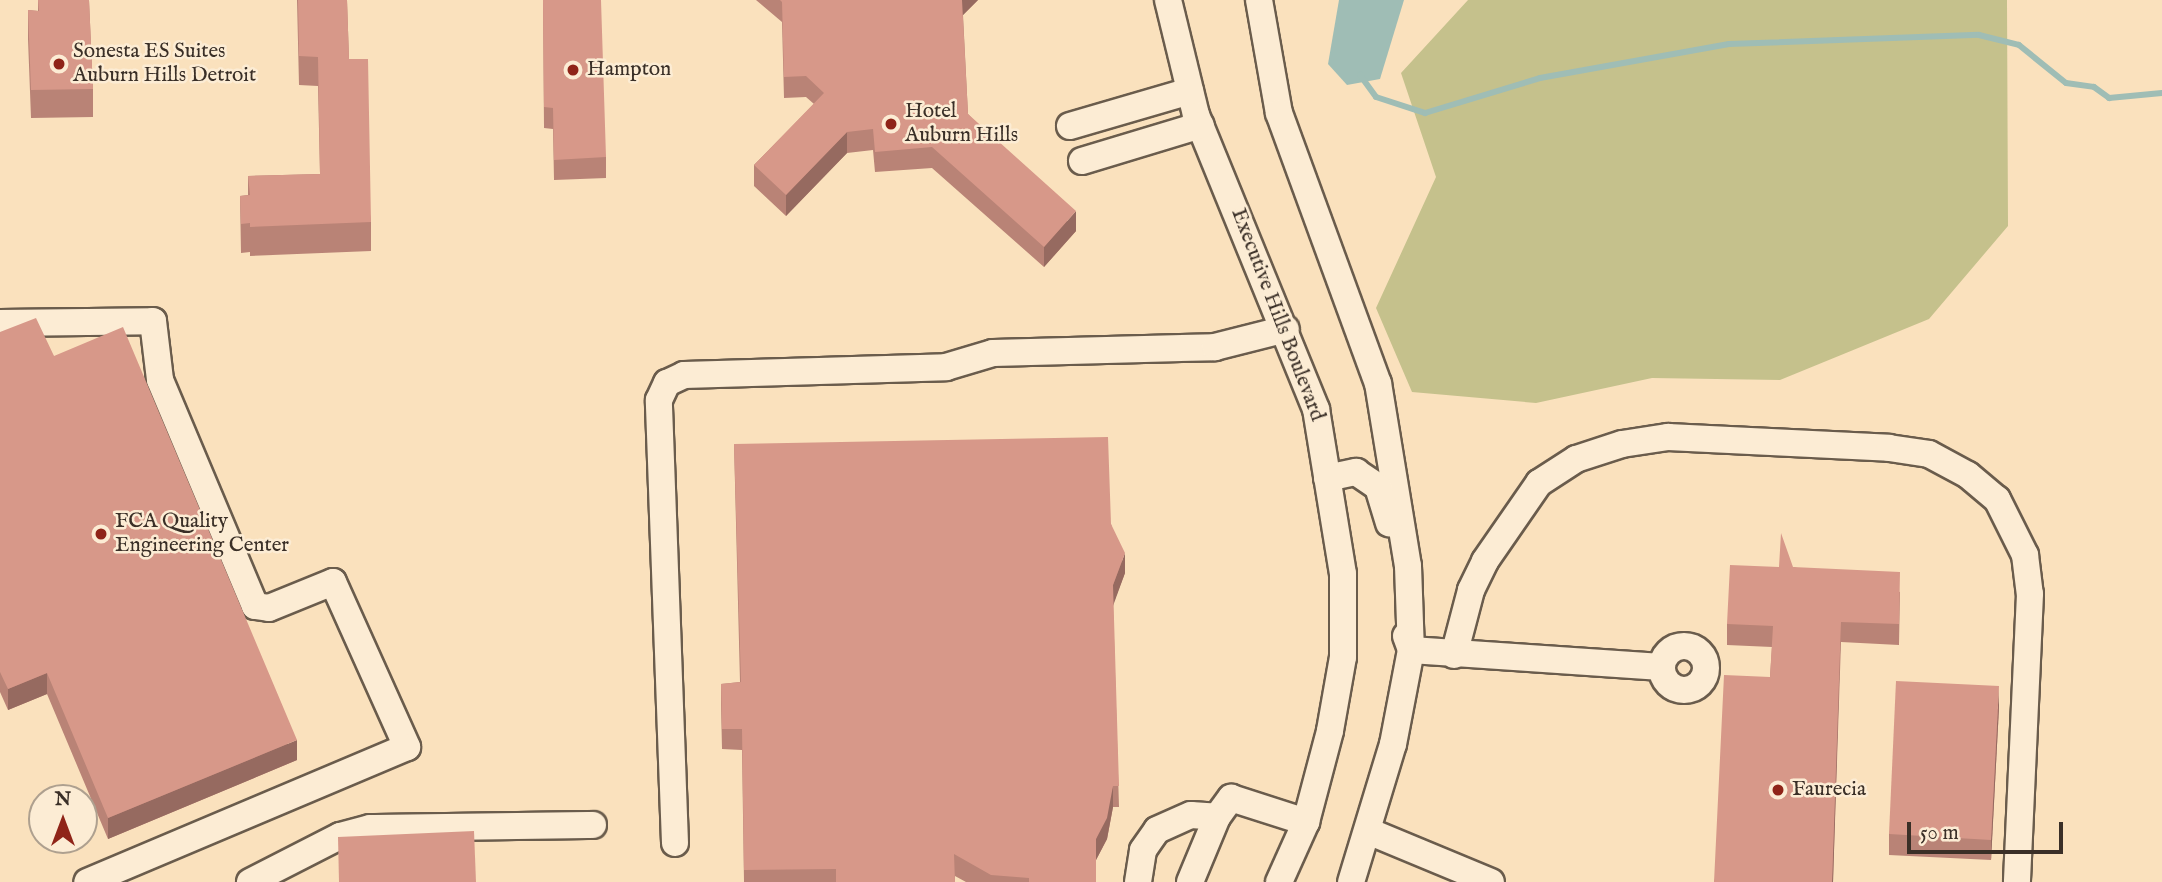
<!DOCTYPE html>
<style>
body{margin:0}
#map{position:relative;width:2162px;height:882px;overflow:hidden;background:#fae1bd;font-family:"IM FELL English",serif}
div>[style]{position:absolute}
[style*='--x']{left:calc(var(--x)*1px);top:calc(var(--y)*1px);width:calc(var(--w)*1px);rotate:calc(var(--a)*1deg)}
.green>*{inset:0;background:#c5c18c}
.water>*{inset:0;background:#9fbdb5}
.stream>*{height:6px;margin:-3px;padding:0 3px;transform-origin:3px;border-radius:3px;background:#9fbdb5}
.roads{filter:drop-shadow(2px 0 #6a5c4c) drop-shadow(-2px 0 #6a5c4c) drop-shadow(0 2px #6a5c4c) drop-shadow(0 -2px #6a5c4c)}
.minor>*{height:26px;margin:-13px;padding:0 13px;transform-origin:13px;border-radius:13px;background:#fcecd4}
.minor>.ring{margin:-13px;padding:0;box-sizing:content-box;background:none;border:26px solid #fcecd4;border-radius:50%}
.wall>*{inset:0;background:#b98376}
.shaded-wall>*{inset:0;background:#966a60}
.building>*{inset:0;background:#d79889}
.dots>*{width:19px;height:19px;translate:-50% -50%;box-sizing:border-box;border:4px solid #fcecd4;border-radius:50%}
span{translate:-50% -50%;white-space:nowrap;text-align:center;line-height:1.15;-webkit-text-stroke:5px #fcecd4;paint-order:stroke}
.poi-label{font-size:21px;color:#3a2f27}
.left{translate:0 -50%;text-align:left}
.street-label{font-size:21px;color:#3a2f27}
.north{position:absolute;left:28px;top:784px;width:70px;height:70px;box-sizing:border-box;background:#fcecd4;border:2px solid #aea08f;border-radius:50%;rotate:0deg;font-size:19px;font-weight:700;line-height:28px;text-align:center;color:#3a2f27}
.north::after{content:'';display:block;margin:auto;width:24px;height:32px;background:#8f2418;clip-path:polygon(50% 0,100% 100%,50% 72%,0 100%)}
.scale{position:absolute;left:1907px;top:822px;width:156px;height:32px;box-sizing:border-box;border:4px solid #3a2f27;border-top:0;padding-left:9px;font-size:21px;line-height:24px;white-space:nowrap;color:#3a2f27;-webkit-text-stroke:5px #fcecd4;paint-order:stroke}
</style>
<div id="map">
<div class="green">
<i style="clip-path:polygon(1468px 0,2007px 0,2008px 226px,1929px 319px,1780px 380px,1652px 378px,1536px 403px,1412px 392px,1376px 308px,1436px 177px,1401px 73px)"></i>
</div>
<div class="water">
<i style="clip-path:polygon(1339px 0,1404px 0,1380px 79px,1347px 85px,1328px 64px)"></i>
</div>
<div class="stream">
<i style="--x:1360;--y:75;--w:27;--a:54"></i>
<i style="--x:1376;--y:97;--w:52;--a:18.1"></i>
<i style="--x:1425;--y:113;--w:120;--a:-16.9"></i>
<i style="--x:1540;--y:78;--w:192;--a:-10.2"></i>
<i style="--x:1729;--y:44;--w:250;--a:-2.1"></i>
<i style="--x:1979;--y:35;--w:41;--a:14"></i>
<i style="--x:2019;--y:45;--w:60;--a:39"></i>
<i style="--x:2066;--y:83;--w:28;--a:8"></i>
<i style="--x:2094;--y:87;--w:19;--a:36"></i>
<i style="--x:2109;--y:98;--w:53;--a:-5.4"></i>
</div>
<div class="roads">
<div class="minor">
<i style="--x:1168;--y:0;--w:118;--a:76.3"></i>
<i style="--x:1196;--y:115;--w:318;--a:67.8"></i>
<i style="--x:1316;--y:409;--w:167;--a:80.7"></i>
<i style="--x:1343;--y:574;--w:83;--a:90"></i>
<i style="--x:1343;--y:657;--w:75;--a:100"></i>
<i style="--x:1330;--y:731;--w:94;--a:104.8"></i>
<i style="--x:1306;--y:822;--w:66;--a:114.2"></i>
<i style="--x:1259;--y:0;--w:115;--a:80"></i>
<i style="--x:1279;--y:113;--w:288;--a:69.9"></i>
<i style="--x:1378;--y:383;--w:185;--a:80.7"></i>
<i style="--x:1408;--y:566;--w:84;--a:88"></i>
<i style="--x:1411;--y:650;--w:96;--a:100.8"></i>
<i style="--x:1393;--y:744;--w:144;--a:106.9"></i>
<i style="--x:1070;--y:126;--w:125;--a:-16.3"></i>
<i style="--x:1082;--y:161;--w:124;--a:-16.8"></i>
<i style="--x:0;--y:323;--w:153;--a:-0.7"></i>
<i style="--x:153;--y:321;--w:59;--a:83.2"></i>
<i style="--x:160;--y:380;--w:245;--a:67.2"></i>
<i style="--x:255;--y:606;--w:14;--a:8"></i>
<i style="--x:269;--y:608;--w:69;--a:-22.1"></i>
<i style="--x:333;--y:582;--w:181;--a:65.8"></i>
<i style="--x:407;--y:747;--w:347;--a:157.1"></i>
<i style="--x:1327;--y:478;--w:30;--a:-12"></i>
<i style="--x:1356;--y:472;--w:27;--a:34"></i>
<i style="--x:1378;--y:487;--w:38;--a:73"></i>
<i style="--x:1406;--y:636;--w:15;--a:70"></i>
<i style="--x:1411;--y:650;--w:251;--a:3.9"></i>
<i class="ring" style="left:1662px;top:646px;width:18px;height:18px"></i>
<i style="--x:1454;--y:655;--w:67;--a:-75.3"></i>
<i style="--x:1471;--y:590;--w:32;--a:-64"></i>
<i style="--x:1485;--y:561;--w:95;--a:-55.3"></i>
<i style="--x:1539;--y:483;--w:44;--a:-33"></i>
<i style="--x:1576;--y:459;--w:48;--a:-18.1"></i>
<i style="--x:1622;--y:444;--w:47;--a:-8.7"></i>
<i style="--x:1668;--y:437;--w:221;--a:2.8"></i>
<i style="--x:1889;--y:448;--w:40;--a:8.5"></i>
<i style="--x:1929;--y:454;--w:44;--a:28.3"></i>
<i style="--x:1968;--y:475;--w:38;--a:40"></i>
<i style="--x:1997;--y:499;--w:63;--a:63.4"></i>
<i style="--x:2025;--y:555;--w:39;--a:83"></i>
<i style="--x:2030;--y:594;--w:288;--a:92.6"></i>
<i style="--x:1368;--y:831;--w:133;--a:22.5"></i>
<i style="--x:675;--y:843;--w:443;--a:-92.1"></i>
<i style="--x:659;--y:400;--w:19;--a:-65"></i>
<i style="--x:667;--y:383;--w:19;--a:-25"></i>
<i style="--x:684;--y:375;--w:262;--a:-1.7"></i>
<i style="--x:946;--y:367;--w:49;--a:-16.6"></i>
<i style="--x:993;--y:353;--w:222;--a:-1.5"></i>
<i style="--x:1215;--y:347;--w:73;--a:-14.2"></i>
<i style="--x:250;--y:882;--w:101;--a:-27.1"></i>
<i style="--x:340;--y:836;--w:31;--a:-15"></i>
<i style="--x:370;--y:828;--w:223;--a:-0.8"></i>
<i style="--x:1138;--y:882;--w:32;--a:-81"></i>
<i style="--x:1143;--y:850;--w:24;--a:-55"></i>
<i style="--x:1157;--y:830;--w:37;--a:-24"></i>
<i style="--x:1191;--y:815;--w:26;--a:4"></i>
<i style="--x:1190;--y:882;--w:70;--a:-67.4"></i>
<i style="--x:1217;--y:817;--w:24;--a:-54"></i>
<i style="--x:1231;--y:798;--w:79;--a:17.7"></i>
</div>
</div>
<div class="wall">
<i style="clip-path:polygon(38px 0,89px 0,93px 89px,93px 117px,31px 118px,28px 39px,28px 10px,38px 11px)"></i>
<i style="clip-path:polygon(297px 0,347px 0,349px 59px,371px 222px,371px 251px,250px 256px,250px 252px,241px 253px,240px 196px,248px 195px,248px 176px,320px 174px,318px 86px,299px 85px)"></i>
<i style="clip-path:polygon(543px 0,606px 157px,606px 178px,554px 180px,553px 129px,544px 128px)"></i>
<i style="clip-path:polygon(756px 0,978px 0,963px 15px,968px 114px,1076px 231px,1044px 267px,932px 168px,875px 172px,873px 150px,847px 153px,786px 216px,754px 186px,754px 165px,814px 104px,806px 97px,784px 98px,782px 22px)"></i>
<i style="clip-path:polygon(0 332px,54px 356px,297px 760px,108px 839px,47px 694px,8px 710px,0 692px)"></i>
<i style="clip-path:polygon(734px 444px,1111px 524px,1125px 573px,1113px 604px,1119px 807px,1113px 807px,1107px 839px,1096px 860px,1096px 882px,966px 882px,955px 876px,955px 882px,744px 882px,742px 750px,722px 749px,721px 704px,721px 684px,740px 682px)"></i>
<i style="clip-path:polygon(1779px 567px,1793px 567px,1900px 592px,1899px 645px,1841px 642px,1833px 882px,1714px 882px,1770px 677px,1772px 647px,1727px 645px,1727px 624px)"></i>
<i style="clip-path:polygon(1999px 707px,1991px 860px,1889px 855px,1889px 834px)"></i>
</div>
<div class="shaded-wall">
<i style="clip-path:polygon(962px 0,978px 0,962px 16px)"></i>
<i style="clip-path:polygon(847px 132px,847px 153px,786px 216px,786px 195px)"></i>
<i style="clip-path:polygon(1076px 211px,1076px 231px,1044px 267px,1044px 247px)"></i>
<i style="clip-path:polygon(1125px 553px,1125px 573px,1113px 606px,1113px 585px)"></i>
<i style="clip-path:polygon(1841px 622px,1833px 882px,1832px 882px)"></i>
<i style="clip-path:polygon(47px 673px,47px 694px,8px 710px,8px 689px)"></i>
<i style="clip-path:polygon(1999px 686px,1999px 707px,1991px 860px,1991px 840px)"></i>
<i style="clip-path:polygon(297px 740px,297px 760px,108px 839px,108px 818px)"></i>
<i style="clip-path:polygon(1113px 786px,1113px 807px,1107px 839px,1096px 860px,1096px 839px)"></i>
</div>
<div class="building">
<i style="clip-path:polygon(38px 0,89px 0,93px 89px,31px 90px,28px 10px,39px 11px)"></i>
<i style="clip-path:polygon(298px 0,347px 0,349px 59px,368px 59px,371px 222px,250px 227px,250px 223px,241px 224px,240px 196px,250px 195px,248px 176px,320px 174px,318px 57px,299px 56px)"></i>
<i style="clip-path:polygon(543px 0,601px 0,606px 157px,554px 160px,553px 108px,544px 107px)"></i>
<i style="clip-path:polygon(780px 0,962px 0,968px 114px,1076px 211px,1044px 247px,932px 147px,875px 152px,873px 129px,847px 132px,786px 195px,754px 165px,824px 93px,806px 76px,784px 77px,782px 2px)"></i>
<i style="clip-path:polygon(36px 318px,54px 356px,123px 327px,297px 740px,108px 818px,47px 673px,8px 689px,0 672px,0 332px)"></i>
<i style="clip-path:polygon(1108px 437px,1111px 524px,1125px 553px,1113px 585px,1119px 786px,1113px 786px,1107px 818px,1096px 839px,1096px 882px,1029px 882px,1029px 878px,991px 875px,954px 854px,955px 882px,836px 882px,836px 869px,744px 870px,742px 729px,722px 729px,721px 684px,741px 682px,734px 444px)"></i>
<i style="clip-path:polygon(1781px 533px,1793px 567px,1900px 572px,1899px 624px,1841px 622px,1832px 882px,1714px 882px,1724px 675px,1770px 677px,1773px 626px,1727px 624px,1730px 565px,1779px 567px)"></i>
<i style="clip-path:polygon(1896px 681px,1999px 686px,1991px 840px,1889px 834px)"></i>
<i style="clip-path:polygon(474px 831px,476px 882px,339px 882px,338px 837px)"></i>
</div>
<div class="dots">
<i style="left:59px;top:64px;background:#8f2418"></i>
<i style="left:573px;top:70px;background:#8f2418"></i>
<i style="left:891px;top:124px;background:#8f2418"></i>
<i style="left:101px;top:534px;background:#8f2418"></i>
<i style="left:1778px;top:790px;background:#8f2418"></i>
</div>
<div class="poi-label">
<span class="left" style="left:73px;top:64px">Sonesta ES Suites<br>Auburn Hills Detroit</span>
<span class="left" style="left:587px;top:70px">Hampton</span>
<span class="left" style="left:905px;top:124px">Hotel<br>Auburn Hills</span>
<span class="left" style="left:115px;top:534px">FCA Quality<br>Engineering Center</span>
<span class="left" style="left:1792px;top:790px">Faurecia</span>
</div>
<div class="street-label">
<span style="left:1277px;top:315px;rotate:69deg">Executive Hills Boulevard</span>
</div>
<div class="north">N</div>
<div class="scale">50 m</div>
</div>
